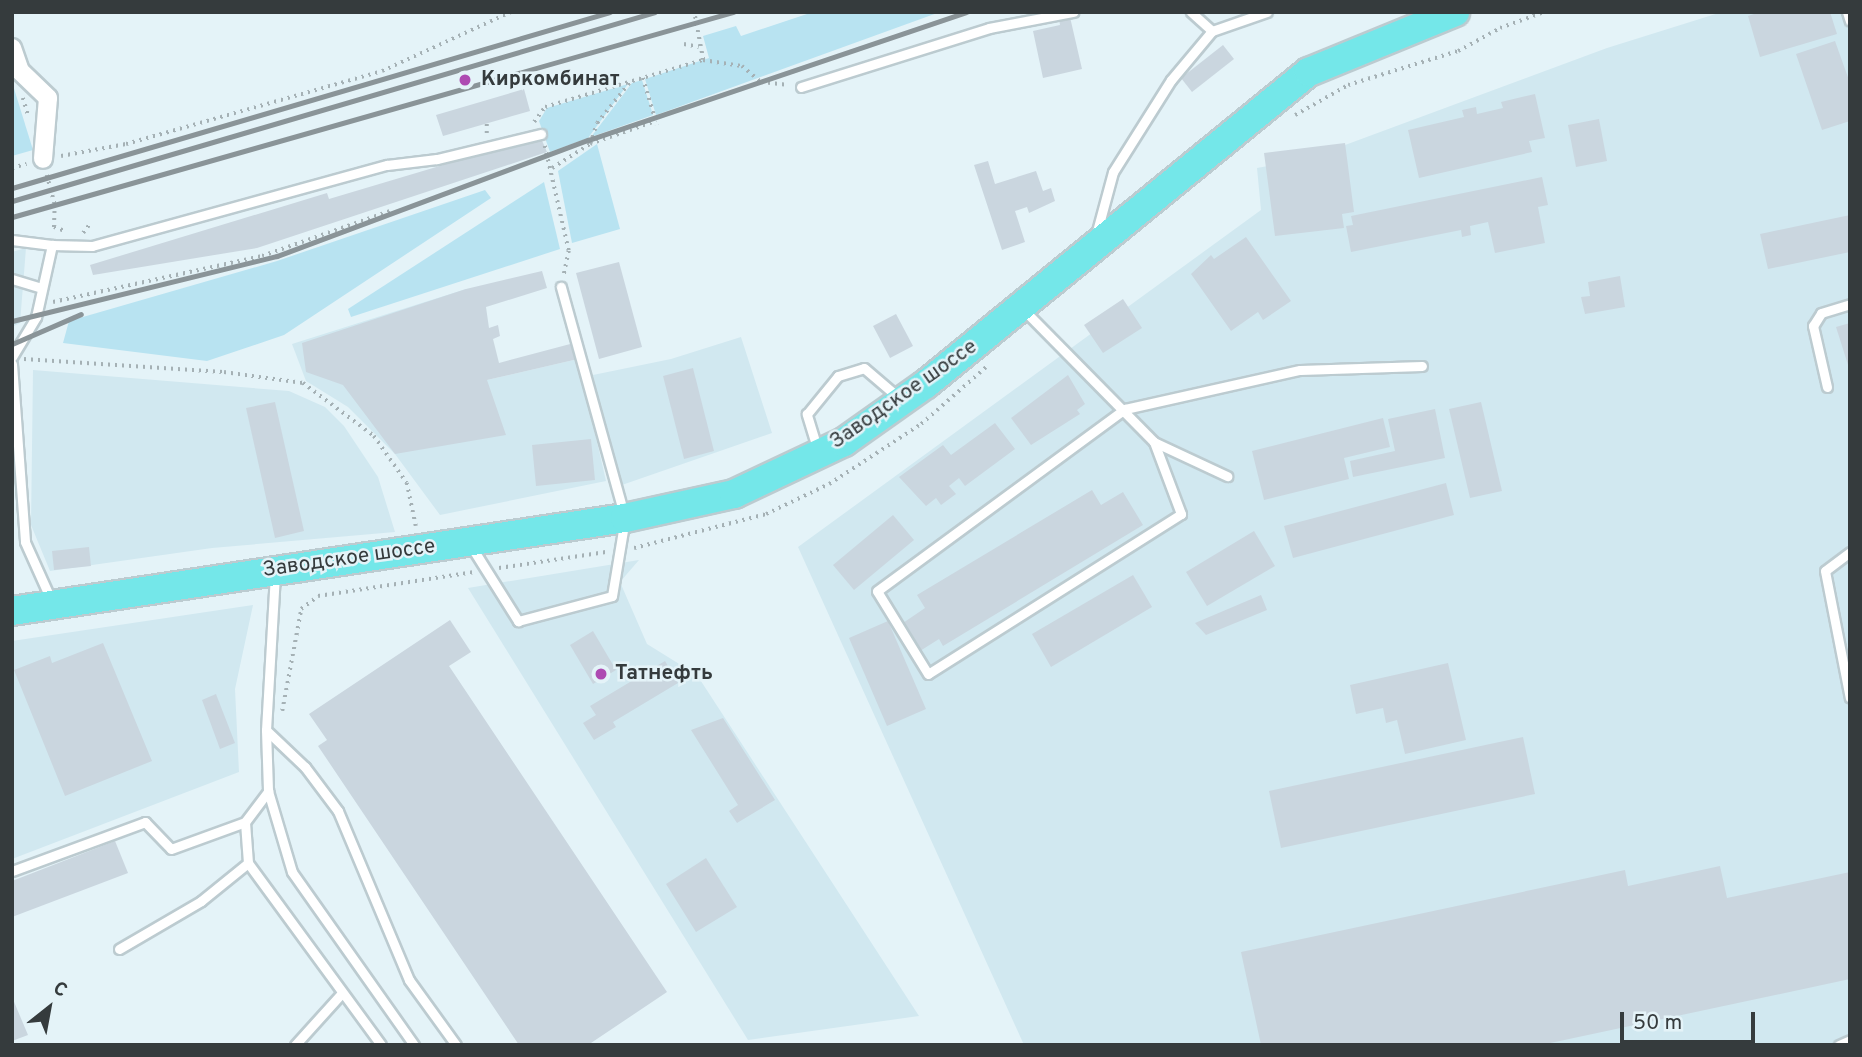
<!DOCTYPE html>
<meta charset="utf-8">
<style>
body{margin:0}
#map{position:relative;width:1862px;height:1057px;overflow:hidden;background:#e4f3f8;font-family:Overpass,sans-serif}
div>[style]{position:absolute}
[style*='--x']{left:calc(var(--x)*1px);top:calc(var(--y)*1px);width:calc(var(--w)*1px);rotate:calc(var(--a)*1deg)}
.built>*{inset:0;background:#d1e8f0}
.green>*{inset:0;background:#b8e3f1}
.building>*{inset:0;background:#cad6df}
.path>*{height:3.5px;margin-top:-1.75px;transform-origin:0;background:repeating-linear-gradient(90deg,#a5b1b5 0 2px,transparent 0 7px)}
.roads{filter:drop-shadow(2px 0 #bccbd0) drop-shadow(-2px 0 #bccbd0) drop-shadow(0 2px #bccbd0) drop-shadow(0 -2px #bccbd0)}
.service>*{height:9px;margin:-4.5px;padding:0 4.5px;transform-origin:4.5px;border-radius:4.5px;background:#fff}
.minor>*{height:18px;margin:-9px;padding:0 9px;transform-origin:9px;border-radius:9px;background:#fff}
.primary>*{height:28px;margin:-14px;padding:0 14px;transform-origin:14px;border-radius:14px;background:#74e7e9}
.rail>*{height:5px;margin:-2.5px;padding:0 2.5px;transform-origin:2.5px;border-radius:2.5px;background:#8a9498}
.dots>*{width:19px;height:19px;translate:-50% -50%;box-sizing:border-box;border:4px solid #e4f3f8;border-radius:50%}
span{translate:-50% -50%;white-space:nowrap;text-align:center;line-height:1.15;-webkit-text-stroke:5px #e4f3f8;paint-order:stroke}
.poi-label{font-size:21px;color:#353b3d;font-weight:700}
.left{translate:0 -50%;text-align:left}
.street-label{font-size:21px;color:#353b3d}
.frame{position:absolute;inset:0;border:14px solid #353b3d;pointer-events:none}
.north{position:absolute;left:14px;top:973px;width:70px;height:70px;-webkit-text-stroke:5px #e4f3f8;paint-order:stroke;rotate:31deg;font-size:19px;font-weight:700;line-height:28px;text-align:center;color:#353b3d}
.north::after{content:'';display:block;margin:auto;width:24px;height:32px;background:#353b3d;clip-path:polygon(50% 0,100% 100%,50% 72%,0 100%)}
.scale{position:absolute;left:1620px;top:1012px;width:135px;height:32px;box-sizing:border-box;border:4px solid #353b3d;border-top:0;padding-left:9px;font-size:21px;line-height:24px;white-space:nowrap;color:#353b3d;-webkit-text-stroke:5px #e4f3f8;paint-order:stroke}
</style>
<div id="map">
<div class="built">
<i style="clip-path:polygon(1722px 12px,1850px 12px,1850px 1045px,1024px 1045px,798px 547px,1261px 210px,1257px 168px,1310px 158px,1607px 48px)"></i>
<i style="clip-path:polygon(26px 248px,20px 323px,12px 327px,12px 252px)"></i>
<i style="clip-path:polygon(466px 289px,487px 380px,578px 359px,606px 481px,440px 515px,395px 454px,348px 407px,306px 381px,292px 344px)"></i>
<i style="clip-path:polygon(741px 337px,772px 433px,619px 486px,593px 375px,671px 359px)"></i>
<i style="clip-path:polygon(33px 370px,289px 391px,325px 407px,344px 426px,378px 477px,395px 532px,212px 548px,50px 571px,31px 525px)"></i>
<i style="clip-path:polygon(639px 560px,620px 582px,647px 644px,697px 675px,919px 1016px,748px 1040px,468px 588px)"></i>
<i style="clip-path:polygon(253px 605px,235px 689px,239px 772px,12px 859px,12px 641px)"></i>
</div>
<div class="green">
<i style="clip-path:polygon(813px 12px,940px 12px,656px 115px,645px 79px,709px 58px,703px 36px,736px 26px,741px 36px)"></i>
<i style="clip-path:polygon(642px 80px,653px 115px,591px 137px,632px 83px)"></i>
<i style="clip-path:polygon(12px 82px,33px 150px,12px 156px)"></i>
<i style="clip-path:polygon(628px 84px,588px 138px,550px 152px,539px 121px,547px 108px)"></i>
<i style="clip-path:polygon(597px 144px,620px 229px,572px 243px,558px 171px)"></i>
<i style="clip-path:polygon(544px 182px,560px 249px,351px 317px,348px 309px)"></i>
<i style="clip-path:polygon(485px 190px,491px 198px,284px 335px,207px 361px,63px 343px,69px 321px,277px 261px)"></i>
</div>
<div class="building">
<i style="clip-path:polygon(1760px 12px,1830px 12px,1837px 34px,1760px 57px,1748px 16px)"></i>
<i style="clip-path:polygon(1070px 17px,1082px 69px,1043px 78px,1033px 31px,1060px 25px,1059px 19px)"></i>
<i style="clip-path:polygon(1835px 41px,1850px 83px,1850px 121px,1822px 130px,1796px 54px)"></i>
<i style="clip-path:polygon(1223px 45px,1234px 59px,1192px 92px,1181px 78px)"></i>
<i style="clip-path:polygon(524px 89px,530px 111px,443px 136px,436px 115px)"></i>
<i style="clip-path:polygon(1535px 94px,1545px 138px,1529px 141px,1532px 152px,1419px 178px,1408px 130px,1464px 117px,1462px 110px,1476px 107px,1477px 114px,1503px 108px,1501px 102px)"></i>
<i style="clip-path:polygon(1599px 119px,1607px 161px,1576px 167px,1568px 125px)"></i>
<i style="clip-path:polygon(540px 136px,547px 152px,257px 248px,93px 275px,90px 265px,327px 193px,329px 199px)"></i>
<i style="clip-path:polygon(1345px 143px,1354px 212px,1342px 214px,1344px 228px,1275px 236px,1264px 153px)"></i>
<i style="clip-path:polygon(988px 161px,995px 184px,1036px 171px,1043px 191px,1051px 188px,1055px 201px,1029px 213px,1027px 207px,1015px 211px,1025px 242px,1002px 250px,974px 165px)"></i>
<i style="clip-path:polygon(1542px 177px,1548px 205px,1538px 207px,1545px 243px,1495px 253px,1488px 222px,1470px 226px,1471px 235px,1462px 237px,1461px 230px,1351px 252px,1346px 226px,1353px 225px,1351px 216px)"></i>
<i style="clip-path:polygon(1850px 215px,1850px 252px,1768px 269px,1760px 234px)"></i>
<i style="clip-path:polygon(1246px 237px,1291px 301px,1263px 320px,1258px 312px,1231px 331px,1191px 274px,1211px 255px,1214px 259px)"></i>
<i style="clip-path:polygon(619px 262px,642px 347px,599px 359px,576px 273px)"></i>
<i style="clip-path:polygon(542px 271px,547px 288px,486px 307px,489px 328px,498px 325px,500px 336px,493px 339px,499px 363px,574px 343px,578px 359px,487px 380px,506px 435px,395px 454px,343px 385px,306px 372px,302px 343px,466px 289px)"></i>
<i style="clip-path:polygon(1620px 276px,1625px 307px,1585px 314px,1581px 297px,1590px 296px,1588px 282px)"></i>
<i style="clip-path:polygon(1123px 299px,1142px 328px,1103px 353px,1084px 325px)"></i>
<i style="clip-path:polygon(896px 314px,913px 346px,890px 358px,873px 326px)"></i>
<i style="clip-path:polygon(1850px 323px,1850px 368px,1849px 368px,1836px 327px)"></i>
<i style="clip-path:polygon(693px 368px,714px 451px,684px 459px,663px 376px)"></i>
<i style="clip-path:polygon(1068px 375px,1085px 404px,1077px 410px,1080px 414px,1031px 445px,1011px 418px)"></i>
<i style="clip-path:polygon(275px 402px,304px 531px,275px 538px,246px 408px)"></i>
<i style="clip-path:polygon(1481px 402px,1502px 491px,1470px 498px,1449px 409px)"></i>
<i style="clip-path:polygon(1435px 409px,1445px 458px,1353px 477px,1350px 461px,1395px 451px,1388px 419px)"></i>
<i style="clip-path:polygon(1383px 418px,1390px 447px,1344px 458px,1349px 479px,1264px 500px,1252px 451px)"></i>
<i style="clip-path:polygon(995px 423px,1015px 449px,965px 486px,959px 478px,949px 486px,956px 494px,941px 505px,936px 498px,926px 506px,899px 477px,943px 445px,951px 455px)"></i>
<i style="clip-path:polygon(591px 439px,595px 480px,536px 486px,532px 445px)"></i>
<i style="clip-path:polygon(1446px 483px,1454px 515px,1293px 558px,1284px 526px)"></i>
<i style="clip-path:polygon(1092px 490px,1101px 505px,1123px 492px,1143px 525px,943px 646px,939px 639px,920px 651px,903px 623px,925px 608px,917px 595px)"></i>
<i style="clip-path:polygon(893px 515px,914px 540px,854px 590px,833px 565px)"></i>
<i style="clip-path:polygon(1254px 531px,1275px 566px,1207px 606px,1186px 572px)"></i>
<i style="clip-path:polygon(89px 547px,91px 566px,54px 570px,52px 551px)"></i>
<i style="clip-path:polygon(1133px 575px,1152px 607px,1051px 667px,1032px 634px)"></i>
<i style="clip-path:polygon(1261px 595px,1267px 610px,1206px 635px,1195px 623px)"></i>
<i style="clip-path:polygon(450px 620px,471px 652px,449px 666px,667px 992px,588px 1045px,519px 1045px,318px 746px,327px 740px,309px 714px)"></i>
<i style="clip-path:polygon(888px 621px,926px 709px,887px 726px,849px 638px)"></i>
<i style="clip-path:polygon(593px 631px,616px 670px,593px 684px,570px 645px)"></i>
<i style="clip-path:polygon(103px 643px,152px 761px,65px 796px,14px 670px,50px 656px,52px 663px)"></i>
<i style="clip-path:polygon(665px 661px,678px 683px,613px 722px,616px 727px,594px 740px,583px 723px,596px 715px,590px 706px)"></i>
<i style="clip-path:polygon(1448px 663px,1466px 740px,1405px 754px,1397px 720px,1386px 723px,1383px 708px,1356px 714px,1350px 685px)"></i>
<i style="clip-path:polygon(216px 694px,235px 743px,220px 749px,202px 700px)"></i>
<i style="clip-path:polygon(723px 718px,775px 800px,737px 823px,729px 811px,738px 805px,691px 730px)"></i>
<i style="clip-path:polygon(1523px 737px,1535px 794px,1281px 848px,1269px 791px)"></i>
<i style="clip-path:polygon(115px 841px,128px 873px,12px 917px,12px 881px)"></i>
<i style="clip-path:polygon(706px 858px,737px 907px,696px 932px,666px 884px)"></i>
<i style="clip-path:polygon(1720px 866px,1727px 898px,1850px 872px,1850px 979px,1541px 1045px,1261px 1045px,1241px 952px,1625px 870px,1628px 886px)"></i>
<i style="clip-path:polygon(12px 997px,28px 1035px,12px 1041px)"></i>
</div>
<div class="path">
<i style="--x:684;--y:44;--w:15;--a:11"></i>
<i style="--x:703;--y:60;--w:39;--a:9"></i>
<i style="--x:742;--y:66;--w:25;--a:40"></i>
<i style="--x:761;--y:82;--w:28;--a:6"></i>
<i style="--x:643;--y:78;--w:49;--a:73.4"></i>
<i style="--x:23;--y:98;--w:17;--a:73"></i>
<i style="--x:1295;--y:115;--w:61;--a:-29.5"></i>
<i style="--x:1348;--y:85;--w:115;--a:-17.2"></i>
<i style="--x:1458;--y:51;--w:48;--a:-28.7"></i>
<i style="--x:1500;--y:28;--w:47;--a:-20"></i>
<i style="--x:534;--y:122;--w:19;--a:-54"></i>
<i style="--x:545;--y:107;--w:165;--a:-16.6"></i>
<i style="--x:703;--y:60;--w:49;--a:-100.6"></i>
<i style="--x:487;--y:124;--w:12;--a:90"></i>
<i style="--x:590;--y:144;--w:70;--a:-19.2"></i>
<i style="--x:545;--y:146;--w:108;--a:77.1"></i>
<i style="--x:569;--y:251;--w:25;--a:102"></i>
<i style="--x:61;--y:156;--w:66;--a:-10.5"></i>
<i style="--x:126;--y:144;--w:266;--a:-15.9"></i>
<i style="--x:382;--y:71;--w:142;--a:-24.6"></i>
<i style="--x:12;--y:168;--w:15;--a:-16"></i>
<i style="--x:552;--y:168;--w:45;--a:-32.3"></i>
<i style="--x:590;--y:144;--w:22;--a:-72"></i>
<i style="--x:597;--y:123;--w:53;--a:-51.2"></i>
<i style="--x:47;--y:175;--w:30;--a:75"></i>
<i style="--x:55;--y:204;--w:25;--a:92"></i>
<i style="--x:54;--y:227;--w:12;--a:20"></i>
<i style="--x:83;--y:233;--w:10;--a:-53"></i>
<i style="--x:53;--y:302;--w:214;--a:-12.4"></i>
<i style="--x:262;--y:256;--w:136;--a:-19.4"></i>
<i style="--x:24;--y:359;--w:200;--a:3.7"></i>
<i style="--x:224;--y:372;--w:80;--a:7.9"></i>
<i style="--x:303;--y:383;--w:89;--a:36.7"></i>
<i style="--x:374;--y:436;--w:57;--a:54.9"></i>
<i style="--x:407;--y:483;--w:44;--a:78.2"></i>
<i style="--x:634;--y:548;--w:136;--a:-14.4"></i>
<i style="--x:766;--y:514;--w:70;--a:-25.5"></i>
<i style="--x:829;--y:484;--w:110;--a:-33.1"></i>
<i style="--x:921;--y:424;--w:86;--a:-41.2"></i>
<i style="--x:499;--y:568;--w:108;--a:-8.5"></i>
<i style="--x:282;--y:711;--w:104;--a:-79.4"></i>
<i style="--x:301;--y:609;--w:21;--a:-37"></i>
<i style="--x:318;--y:596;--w:158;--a:-8.7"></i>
</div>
<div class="roads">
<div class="service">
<i style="--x:1191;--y:12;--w:28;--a:42"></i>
<i style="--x:1847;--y:12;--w:9;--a:72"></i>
<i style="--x:801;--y:87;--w:197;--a:-17.4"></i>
<i style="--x:989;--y:28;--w:86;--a:-10.8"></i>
<i style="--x:1096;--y:235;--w:65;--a:-74.9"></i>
<i style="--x:1113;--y:172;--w:109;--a:-57.8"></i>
<i style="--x:1171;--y:80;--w:64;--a:-50.1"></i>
<i style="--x:1212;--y:31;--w:58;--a:-19.1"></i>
<i style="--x:12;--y:240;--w:40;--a:7.1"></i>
<i style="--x:12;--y:279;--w:31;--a:17"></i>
<i style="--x:1022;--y:308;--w:188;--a:45.4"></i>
<i style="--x:1154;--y:442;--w:81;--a:25"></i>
<i style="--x:12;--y:357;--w:47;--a:-59"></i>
<i style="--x:36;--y:317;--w:74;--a:-77.5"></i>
<i style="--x:52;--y:245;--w:40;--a:1.4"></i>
<i style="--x:92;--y:246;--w:306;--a:-15.4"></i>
<i style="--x:387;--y:165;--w:50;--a:-6.8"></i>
<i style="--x:437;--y:159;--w:107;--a:-13.5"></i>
<i style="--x:12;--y:364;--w:178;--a:85.8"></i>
<i style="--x:25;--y:542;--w:66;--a:65.8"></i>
<i style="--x:1827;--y:387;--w:63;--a:-102.9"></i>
<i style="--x:1813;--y:326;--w:15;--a:-58"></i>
<i style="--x:1821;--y:313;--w:30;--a:-17"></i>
<i style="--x:1154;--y:442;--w:77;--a:69.4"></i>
<i style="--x:1181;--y:514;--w:299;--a:147.7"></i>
<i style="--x:928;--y:674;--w:97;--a:-121.6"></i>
<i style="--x:877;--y:591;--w:308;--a:-36.3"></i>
<i style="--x:1125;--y:409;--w:179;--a:-12.6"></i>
<i style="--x:1300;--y:370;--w:122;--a:-1.9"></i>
<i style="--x:818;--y:451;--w:39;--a:-107"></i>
<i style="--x:807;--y:414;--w:49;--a:-50.8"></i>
<i style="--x:838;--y:376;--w:27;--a:-17"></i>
<i style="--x:864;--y:368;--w:45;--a:40.5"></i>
<i style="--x:471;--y:546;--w:89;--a:57.9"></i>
<i style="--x:518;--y:621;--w:97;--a:-14.9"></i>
<i style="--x:612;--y:596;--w:79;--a:-80.5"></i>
<i style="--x:625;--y:518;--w:240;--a:-105.5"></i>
<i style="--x:1850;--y:552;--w:31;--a:143"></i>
<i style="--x:1825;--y:571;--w:129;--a:78.9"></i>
<i style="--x:275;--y:574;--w:156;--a:93.3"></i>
<i style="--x:266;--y:730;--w:61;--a:88.1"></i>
<i style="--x:268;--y:791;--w:84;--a:73.5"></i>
<i style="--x:292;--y:872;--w:212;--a:54.8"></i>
<i style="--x:266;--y:730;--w:54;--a:43.5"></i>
<i style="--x:305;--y:767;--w:55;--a:53.1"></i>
<i style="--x:338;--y:811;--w:183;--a:67.2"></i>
<i style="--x:409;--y:980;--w:80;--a:54.1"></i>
<i style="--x:248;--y:863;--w:225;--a:53.8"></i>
<i style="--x:12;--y:871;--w:142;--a:-20.2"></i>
<i style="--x:145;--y:822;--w:37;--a:46"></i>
<i style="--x:171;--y:849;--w:79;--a:-20"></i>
<i style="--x:245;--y:822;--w:39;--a:-53"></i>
<i style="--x:119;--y:949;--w:95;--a:-30.3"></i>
<i style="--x:201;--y:901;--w:60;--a:-39"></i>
<i style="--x:248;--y:863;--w:41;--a:-94.2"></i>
<i style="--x:295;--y:1045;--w:70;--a:-47.9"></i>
<i style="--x:1839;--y:1045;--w:12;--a:-24"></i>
</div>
<div class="minor">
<i style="--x:12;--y:48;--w:24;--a:71"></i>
<i style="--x:20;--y:71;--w:39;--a:44"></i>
<i style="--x:48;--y:98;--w:61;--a:94.7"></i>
</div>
<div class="primary">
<i style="--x:12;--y:611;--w:620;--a:-8.63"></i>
<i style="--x:625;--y:518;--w:112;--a:-12.4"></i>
<i style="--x:734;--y:494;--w:122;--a:-25.3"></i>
<i style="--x:844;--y:442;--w:100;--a:-35.3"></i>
<i style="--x:926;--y:384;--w:494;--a:-39.2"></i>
<i style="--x:1309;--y:72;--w:158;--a:-22.3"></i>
</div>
</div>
<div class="rail">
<i style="--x:12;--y:188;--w:623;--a:-16.4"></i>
<i style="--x:12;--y:201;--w:670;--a:-16.38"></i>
<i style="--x:12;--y:217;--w:750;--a:-15.87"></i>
<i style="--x:12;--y:321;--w:273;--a:-13.8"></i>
<i style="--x:277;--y:256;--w:332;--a:-20.5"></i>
<i style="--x:588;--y:140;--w:399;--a:-18.7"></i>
<i style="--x:12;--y:344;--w:75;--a:-23.5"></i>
</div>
<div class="dots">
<i style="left:465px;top:80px;background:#ae4bb2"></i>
<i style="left:601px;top:674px;background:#ae4bb2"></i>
</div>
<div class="poi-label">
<span class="left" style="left:481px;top:80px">Киркомбинат</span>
<span class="left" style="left:615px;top:674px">Татнефть</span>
</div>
<div class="street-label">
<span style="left:904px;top:395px;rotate:-35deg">Заводское шоссе</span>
<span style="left:349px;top:559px;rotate:-8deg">Заводское шоссе</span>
</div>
<div class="frame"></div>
<div class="north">С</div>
<div class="scale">50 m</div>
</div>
